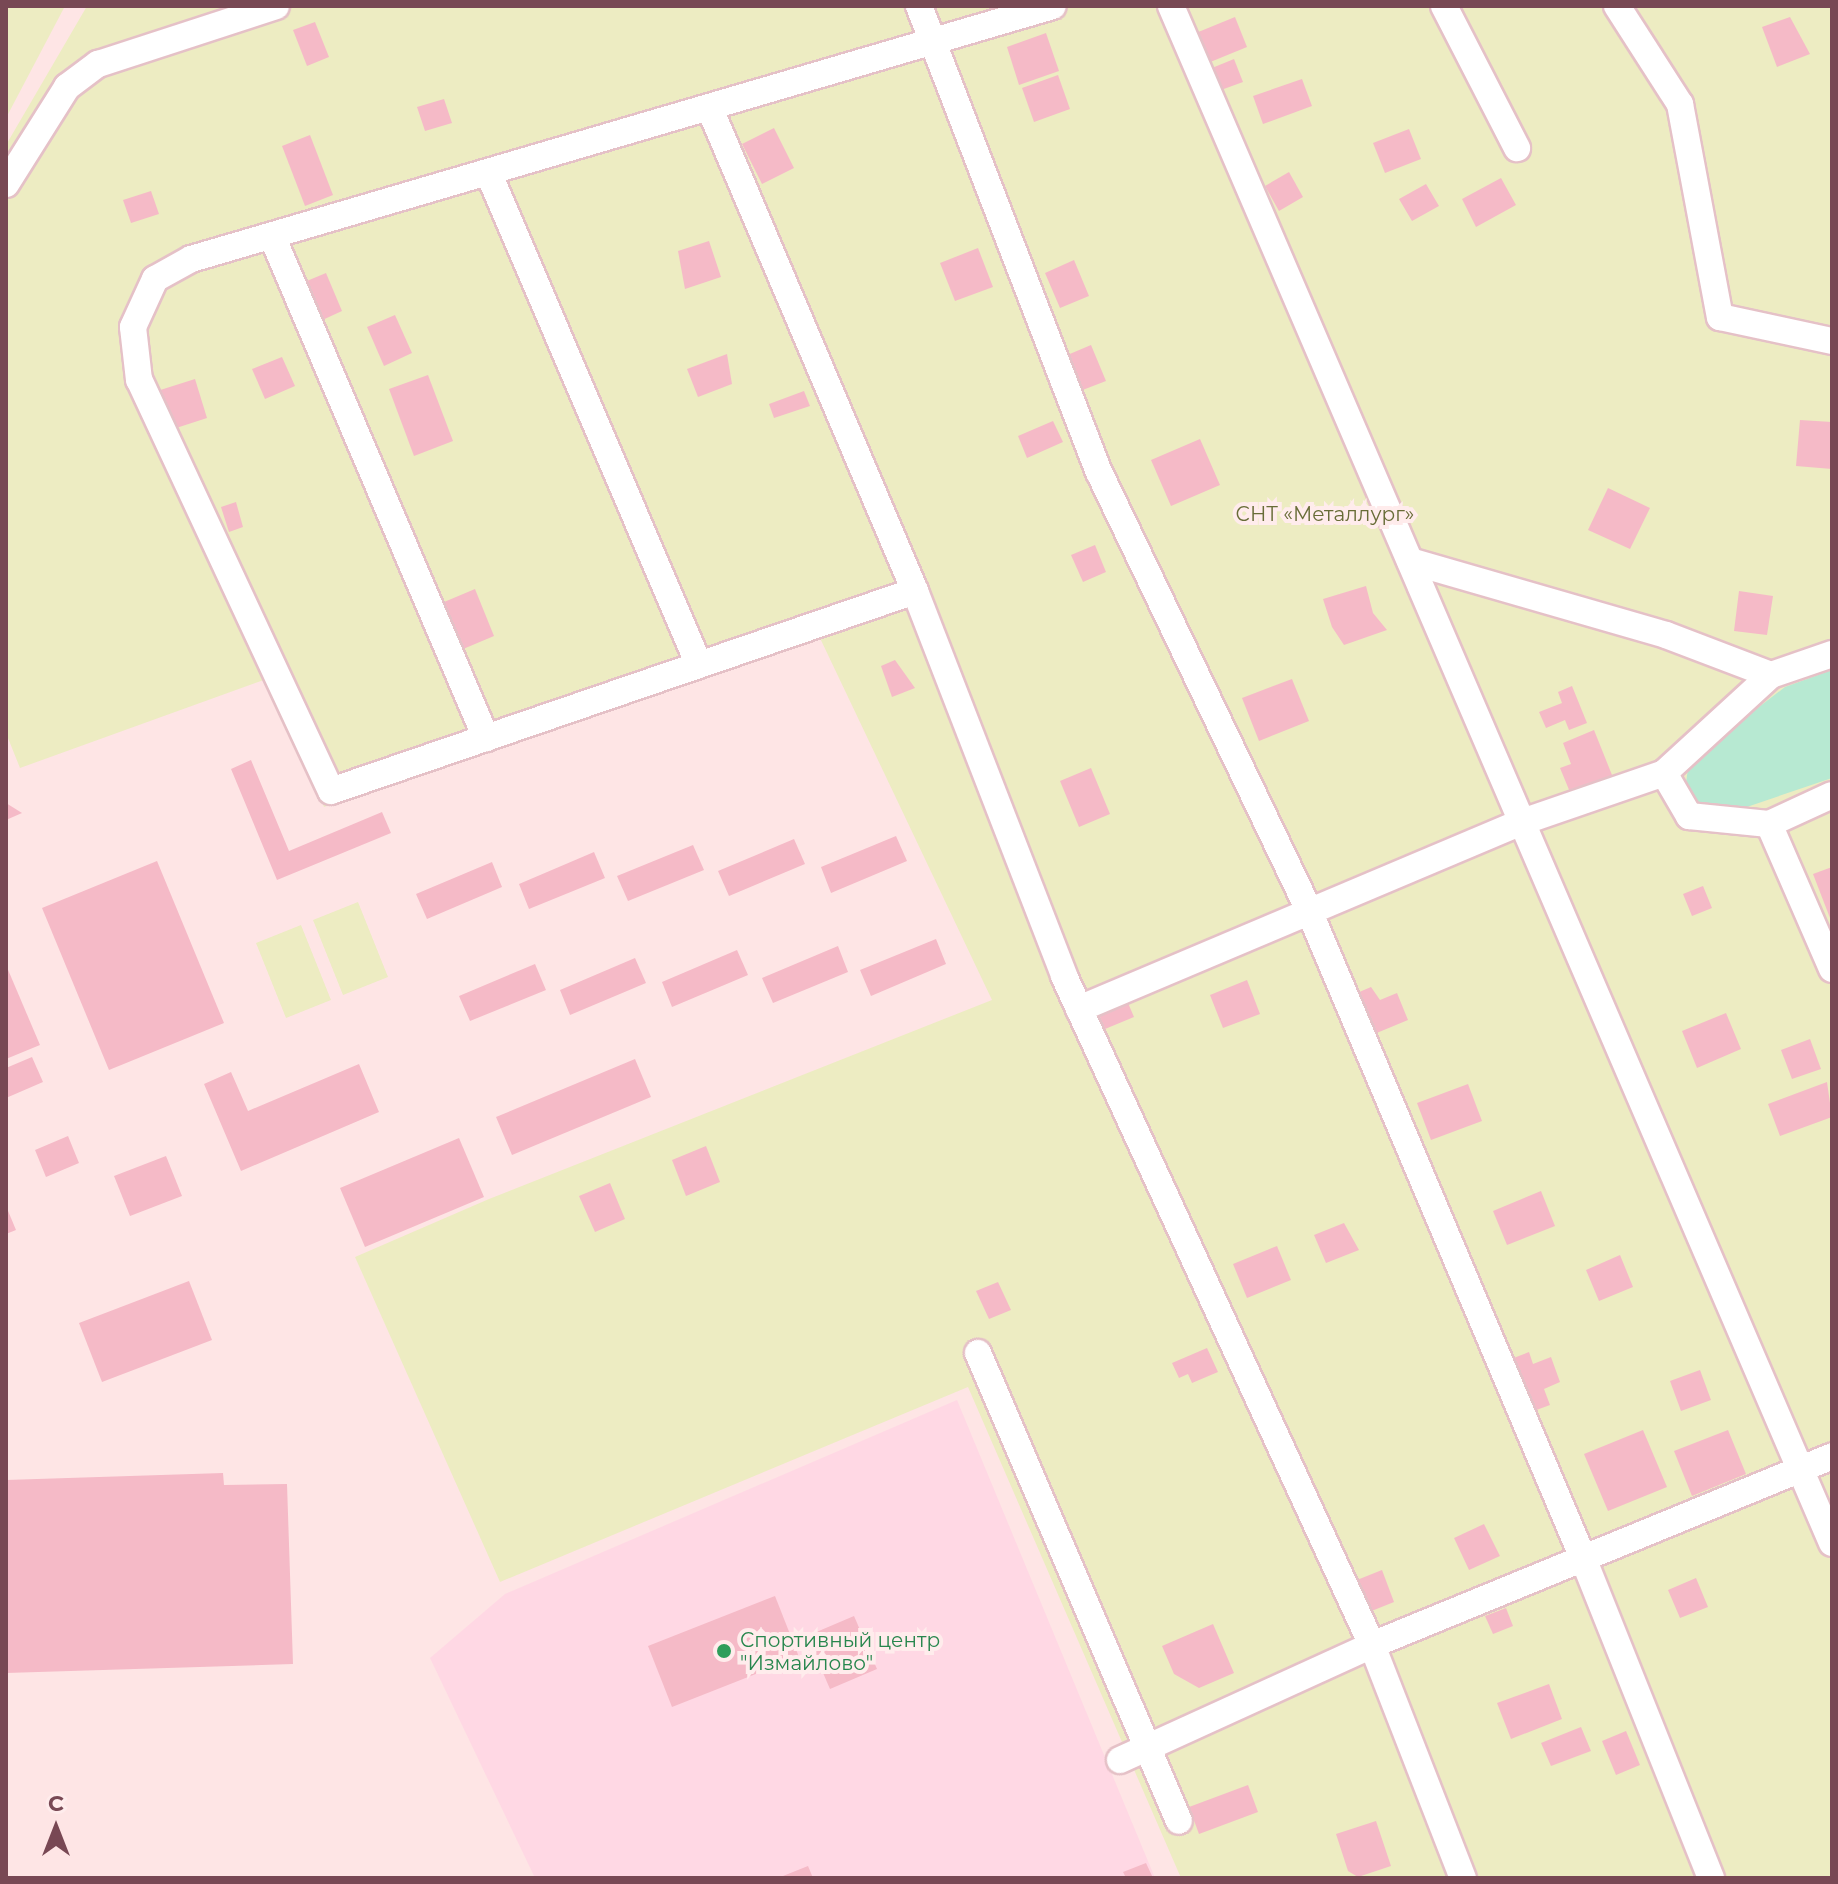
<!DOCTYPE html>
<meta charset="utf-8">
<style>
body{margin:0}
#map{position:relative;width:1838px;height:1884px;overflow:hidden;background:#fee5e5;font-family:Montserrat,sans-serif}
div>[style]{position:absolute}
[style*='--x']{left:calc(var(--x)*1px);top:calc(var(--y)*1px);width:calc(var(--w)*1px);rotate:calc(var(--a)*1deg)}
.commercial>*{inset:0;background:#ffd8e4}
.green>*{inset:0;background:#edecc2}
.water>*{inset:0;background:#b7e9d2}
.building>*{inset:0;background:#f5bac7}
.roads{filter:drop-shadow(2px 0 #e5c1c7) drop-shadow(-2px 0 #e5c1c7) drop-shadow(0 2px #e5c1c7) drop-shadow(0 -2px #e5c1c7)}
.street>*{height:26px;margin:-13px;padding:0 13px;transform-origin:13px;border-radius:13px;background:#fff}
.dots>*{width:22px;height:22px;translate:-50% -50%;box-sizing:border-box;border:4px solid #ffecec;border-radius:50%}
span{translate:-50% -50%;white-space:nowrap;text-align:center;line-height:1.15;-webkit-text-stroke:8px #ffecec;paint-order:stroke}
.park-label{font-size:20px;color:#686c37}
.leisure-label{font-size:20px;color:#27864d}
.left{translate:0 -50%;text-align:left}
.frame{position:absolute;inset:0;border:8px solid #784854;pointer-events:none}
.north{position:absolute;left:16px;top:1788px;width:80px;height:80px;-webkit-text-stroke:6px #ffecec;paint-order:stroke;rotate:0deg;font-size:22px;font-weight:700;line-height:32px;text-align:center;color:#784854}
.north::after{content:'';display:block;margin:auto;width:28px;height:36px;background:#784854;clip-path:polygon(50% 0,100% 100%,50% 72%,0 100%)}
</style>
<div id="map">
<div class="commercial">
<i style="clip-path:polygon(957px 1400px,1155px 1878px,535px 1878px,430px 1658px,505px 1594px)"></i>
</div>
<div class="green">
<i style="clip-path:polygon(6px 6px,65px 6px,6px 118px)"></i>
<i style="clip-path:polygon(87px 6px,1832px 6px,1832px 1878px,1181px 1878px,968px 1387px,500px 1582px,355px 1257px,489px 1199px,992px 1000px,819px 636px,324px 807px,272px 677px,20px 768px,6px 733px,6px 145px)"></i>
<i style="clip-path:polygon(358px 902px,388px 977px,343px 995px,313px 920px)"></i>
<i style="clip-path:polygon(301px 925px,331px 1000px,286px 1018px,256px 943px)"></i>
</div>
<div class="water">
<i style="clip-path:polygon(1832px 670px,1832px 778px,1735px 811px,1701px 806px,1686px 783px,1689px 761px,1785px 687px)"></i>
</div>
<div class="building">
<i style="clip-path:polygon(1235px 17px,1247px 47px,1203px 65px,1191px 35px)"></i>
<i style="clip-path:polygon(1790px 17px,1810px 54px,1777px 67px,1762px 27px)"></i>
<i style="clip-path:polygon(315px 22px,329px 57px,307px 66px,293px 30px)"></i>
<i style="clip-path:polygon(1046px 33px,1059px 71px,1019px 85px,1007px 47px)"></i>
<i style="clip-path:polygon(1234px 59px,1243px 82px,1221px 90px,1212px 68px)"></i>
<i style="clip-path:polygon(1058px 75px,1070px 109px,1034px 122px,1022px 88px)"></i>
<i style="clip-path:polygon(1302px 79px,1312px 106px,1263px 124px,1253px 96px)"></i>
<i style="clip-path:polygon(444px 99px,452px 123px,425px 131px,417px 107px)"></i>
<i style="clip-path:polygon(774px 128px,794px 168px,762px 184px,742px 144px)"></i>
<i style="clip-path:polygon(1409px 129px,1421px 159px,1385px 173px,1373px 143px)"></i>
<i style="clip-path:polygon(310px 135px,333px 195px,305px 206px,282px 146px)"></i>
<i style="clip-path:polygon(1289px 172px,1303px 197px,1279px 211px,1265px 186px)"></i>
<i style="clip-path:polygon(1501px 178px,1516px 205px,1476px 227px,1462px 199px)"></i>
<i style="clip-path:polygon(1426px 184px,1439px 206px,1412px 221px,1399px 199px)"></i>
<i style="clip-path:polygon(151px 191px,159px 214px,131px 223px,123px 200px)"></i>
<i style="clip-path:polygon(709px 241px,721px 277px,685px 289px,678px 251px)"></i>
<i style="clip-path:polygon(978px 248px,993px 287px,955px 301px,940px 263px)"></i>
<i style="clip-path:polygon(1074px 260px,1089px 296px,1060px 308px,1045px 273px)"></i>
<i style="clip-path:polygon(326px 273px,342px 311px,318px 322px,302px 283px)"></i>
<i style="clip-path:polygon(395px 315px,412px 353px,384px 366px,367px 327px)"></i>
<i style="clip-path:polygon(1091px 345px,1106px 381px,1080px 391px,1065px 356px)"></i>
<i style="clip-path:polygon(727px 354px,732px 384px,698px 397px,687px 369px)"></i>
<i style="clip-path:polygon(282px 357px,295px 386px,265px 399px,252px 369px)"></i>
<i style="clip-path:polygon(428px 375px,453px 441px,414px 456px,389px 389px)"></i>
<i style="clip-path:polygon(195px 379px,207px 418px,167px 431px,154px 392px)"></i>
<i style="clip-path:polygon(804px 391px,810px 406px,774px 418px,769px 404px)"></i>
<i style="clip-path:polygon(1800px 420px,1832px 422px,1832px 469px,1796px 466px)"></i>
<i style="clip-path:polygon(1053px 421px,1063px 442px,1027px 458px,1018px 436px)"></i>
<i style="clip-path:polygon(1200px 439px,1220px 485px,1171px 506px,1151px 460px)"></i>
<i style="clip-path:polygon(1608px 488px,1650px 508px,1630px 549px,1588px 530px)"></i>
<i style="clip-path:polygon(236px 502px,243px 527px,229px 532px,221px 507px)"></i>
<i style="clip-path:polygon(1095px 545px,1106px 572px,1083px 582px,1071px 555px)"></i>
<i style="clip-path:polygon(1366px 586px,1373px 613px,1387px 630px,1344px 645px,1332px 627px,1323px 599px)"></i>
<i style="clip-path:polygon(475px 589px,494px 636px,456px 652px,437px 605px)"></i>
<i style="clip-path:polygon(1739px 591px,1773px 596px,1767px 635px,1734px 631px)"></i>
<i style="clip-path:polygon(895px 660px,915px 688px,892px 697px,881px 666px)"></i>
<i style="clip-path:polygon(1292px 679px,1309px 721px,1259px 741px,1242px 698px)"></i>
<i style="clip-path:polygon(1572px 686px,1587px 723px,1569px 730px,1565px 720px,1546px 728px,1539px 712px,1562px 703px,1558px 692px)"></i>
<i style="clip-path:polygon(1594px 730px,1614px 780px,1572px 797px,1560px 768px,1571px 764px,1563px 743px)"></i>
<i style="clip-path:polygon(251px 760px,289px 851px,382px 812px,391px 833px,277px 880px,231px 769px)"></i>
<i style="clip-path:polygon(1091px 768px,1110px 814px,1079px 827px,1060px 781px)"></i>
<i style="clip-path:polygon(6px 803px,22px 813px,6px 820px)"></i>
<i style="clip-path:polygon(896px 836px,907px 861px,831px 893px,821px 867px)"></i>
<i style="clip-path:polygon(794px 839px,805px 864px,729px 896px,718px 871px)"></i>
<i style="clip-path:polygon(693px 845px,704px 870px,628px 901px,617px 876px)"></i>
<i style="clip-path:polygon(594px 852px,605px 878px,529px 909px,519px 884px)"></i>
<i style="clip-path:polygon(157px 861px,224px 1023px,109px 1070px,42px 908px)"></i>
<i style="clip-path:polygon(492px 862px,502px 887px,427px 919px,416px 894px)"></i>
<i style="clip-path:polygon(1832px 867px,1832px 917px,1830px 918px,1813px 874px)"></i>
<i style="clip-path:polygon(1703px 886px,1712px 908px,1692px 916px,1683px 894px)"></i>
<i style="clip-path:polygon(936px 939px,946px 964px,871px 996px,860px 970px)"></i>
<i style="clip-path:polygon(838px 946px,848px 972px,773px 1003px,762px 978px)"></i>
<i style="clip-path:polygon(737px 950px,748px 975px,672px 1007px,662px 982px)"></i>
<i style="clip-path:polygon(635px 958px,646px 983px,570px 1015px,560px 990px)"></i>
<i style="clip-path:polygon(535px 964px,546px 990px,470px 1021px,459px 996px)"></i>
<i style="clip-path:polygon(6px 965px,40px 1045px,6px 1059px)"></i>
<i style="clip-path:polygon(1247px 980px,1260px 1014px,1223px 1028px,1210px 995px)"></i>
<i style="clip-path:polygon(1371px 987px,1380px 1000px,1397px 993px,1408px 1020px,1367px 1037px,1357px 993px)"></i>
<i style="clip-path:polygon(1125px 996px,1134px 1017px,1105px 1029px,1096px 1008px)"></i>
<i style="clip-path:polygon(1726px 1013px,1741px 1049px,1697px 1068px,1682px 1031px)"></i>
<i style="clip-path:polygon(1810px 1039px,1821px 1069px,1792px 1079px,1781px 1050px)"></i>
<i style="clip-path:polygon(32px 1057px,43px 1082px,6px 1098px,6px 1068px)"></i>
<i style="clip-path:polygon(635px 1059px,651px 1097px,512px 1155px,496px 1117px)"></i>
<i style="clip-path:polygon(359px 1064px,379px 1112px,241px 1171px,204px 1084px,231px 1072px,248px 1111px)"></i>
<i style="clip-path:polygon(1827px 1082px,1832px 1117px,1780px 1136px,1768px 1104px)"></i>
<i style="clip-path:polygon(1468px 1084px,1482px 1121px,1431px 1140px,1417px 1103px)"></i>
<i style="clip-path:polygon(68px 1136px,79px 1163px,46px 1177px,35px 1150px)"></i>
<i style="clip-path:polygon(459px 1138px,484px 1197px,365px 1247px,340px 1188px)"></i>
<i style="clip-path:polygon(706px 1146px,720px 1182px,686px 1196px,672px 1160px)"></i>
<i style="clip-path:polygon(166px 1156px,182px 1196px,130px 1216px,114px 1176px)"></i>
<i style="clip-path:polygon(610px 1183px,625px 1219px,595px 1232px,579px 1196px)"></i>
<i style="clip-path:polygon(1541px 1191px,1555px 1226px,1507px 1245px,1493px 1211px)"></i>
<i style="clip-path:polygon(6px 1206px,16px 1230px,6px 1234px)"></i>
<i style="clip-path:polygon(1344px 1223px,1359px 1250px,1326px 1263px,1314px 1235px)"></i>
<i style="clip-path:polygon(1277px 1246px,1291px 1280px,1247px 1298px,1233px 1264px)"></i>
<i style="clip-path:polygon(1620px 1255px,1633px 1287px,1599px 1301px,1586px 1270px)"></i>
<i style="clip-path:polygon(189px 1281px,212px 1340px,102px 1382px,79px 1323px)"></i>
<i style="clip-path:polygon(998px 1282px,1011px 1310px,989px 1319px,976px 1291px)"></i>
<i style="clip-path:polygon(1207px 1348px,1218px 1372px,1192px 1383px,1188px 1374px,1179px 1378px,1172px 1363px)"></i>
<i style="clip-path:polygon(1529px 1352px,1533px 1364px,1551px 1357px,1560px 1382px,1544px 1389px,1550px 1405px,1531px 1412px,1511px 1359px)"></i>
<i style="clip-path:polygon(1700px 1370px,1711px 1400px,1681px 1411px,1670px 1381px)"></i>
<i style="clip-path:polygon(1643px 1430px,1667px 1487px,1608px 1511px,1584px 1454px)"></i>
<i style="clip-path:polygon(1728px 1430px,1746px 1474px,1692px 1496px,1674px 1451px)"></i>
<i style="clip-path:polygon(223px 1473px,224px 1485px,287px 1484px,293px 1664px,6px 1673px,6px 1480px)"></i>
<i style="clip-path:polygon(1484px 1524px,1500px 1556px,1469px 1570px,1454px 1538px)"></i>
<i style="clip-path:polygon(1382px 1570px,1394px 1602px,1364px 1614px,1352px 1582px)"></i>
<i style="clip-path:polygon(1696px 1578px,1708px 1607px,1680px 1618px,1668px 1590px)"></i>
<i style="clip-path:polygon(775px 1596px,799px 1657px,672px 1707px,648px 1646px)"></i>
<i style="clip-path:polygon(1506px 1608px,1513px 1626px,1493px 1634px,1485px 1616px)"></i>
<i style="clip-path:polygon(854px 1616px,877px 1669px,830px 1689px,807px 1636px)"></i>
<i style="clip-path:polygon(1213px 1624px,1234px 1673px,1199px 1688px,1174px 1674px,1162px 1646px)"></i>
<i style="clip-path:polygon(1549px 1684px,1562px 1719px,1511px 1739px,1497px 1703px)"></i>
<i style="clip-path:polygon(1581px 1727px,1591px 1751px,1551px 1766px,1541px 1743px)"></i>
<i style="clip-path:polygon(1626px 1731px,1640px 1765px,1616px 1775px,1602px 1741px)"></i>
<i style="clip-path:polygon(1248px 1785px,1258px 1812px,1199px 1834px,1189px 1807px)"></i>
<i style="clip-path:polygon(1376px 1821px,1391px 1866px,1358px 1877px,1348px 1871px,1336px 1834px)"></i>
<i style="clip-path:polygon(1146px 1863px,1153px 1878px,1126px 1878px,1123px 1872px)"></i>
<i style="clip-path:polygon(808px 1866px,813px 1878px,778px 1878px)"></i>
</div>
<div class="roads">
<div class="street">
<i style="--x:919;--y:6;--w:500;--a:68.9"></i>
<i style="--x:1099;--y:472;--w:489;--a:64.4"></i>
<i style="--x:1310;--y:913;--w:700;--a:67.06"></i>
<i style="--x:1583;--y:1558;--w:345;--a:68.2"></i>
<i style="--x:1171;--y:6;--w:1673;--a:66.73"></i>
<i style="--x:1444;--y:6;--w:160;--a:62.8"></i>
<i style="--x:1617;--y:6;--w:117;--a:57.3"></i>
<i style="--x:1680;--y:104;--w:217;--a:79.4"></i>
<i style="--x:1720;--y:317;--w:115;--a:12.1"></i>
<i style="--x:710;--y:109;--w:524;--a:66.96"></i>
<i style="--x:915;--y:591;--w:413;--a:68.8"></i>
<i style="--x:1064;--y:976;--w:736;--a:65.28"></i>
<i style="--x:1372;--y:1645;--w:250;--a:68.7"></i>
<i style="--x:489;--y:174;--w:534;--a:66.84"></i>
<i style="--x:6;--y:184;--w:115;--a:-57.8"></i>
<i style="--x:67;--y:87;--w:39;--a:-37"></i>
<i style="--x:98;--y:64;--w:187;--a:-18"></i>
<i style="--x:272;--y:236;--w:546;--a:66.91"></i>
<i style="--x:1410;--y:561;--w:266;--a:16.1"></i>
<i style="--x:1666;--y:635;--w:112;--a:20.9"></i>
<i style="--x:915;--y:591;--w:617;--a:161.1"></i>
<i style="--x:331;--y:791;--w:454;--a:-115"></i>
<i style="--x:139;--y:380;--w:53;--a:-96.5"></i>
<i style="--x:133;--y:327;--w:53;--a:-65.4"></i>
<i style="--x:155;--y:279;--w:41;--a:-29.1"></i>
<i style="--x:191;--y:259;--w:898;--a:-16.36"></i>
<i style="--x:1664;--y:773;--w:50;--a:59.8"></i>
<i style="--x:1689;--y:816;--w:80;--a:5.7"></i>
<i style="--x:1769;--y:824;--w:69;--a:-24.7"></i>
<i style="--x:1769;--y:824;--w:158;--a:66.5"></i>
<i style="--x:1079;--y:1009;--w:481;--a:-22.9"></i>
<i style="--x:1522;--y:822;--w:150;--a:-19"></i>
<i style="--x:1664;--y:773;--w:145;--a:-42.5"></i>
<i style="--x:1771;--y:675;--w:65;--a:-19"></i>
<i style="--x:978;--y:1353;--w:509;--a:66.76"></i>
<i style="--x:1120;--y:1760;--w:277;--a:-24.5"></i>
<i style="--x:1372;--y:1645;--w:497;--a:-22.3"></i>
</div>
</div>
<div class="dots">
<i style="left:724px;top:1651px;background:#2e9e5b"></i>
</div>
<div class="park-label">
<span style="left:1325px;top:514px">СНТ «Металлург»</span>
</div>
<div class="leisure-label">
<span class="left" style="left:740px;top:1652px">Спортивный центр<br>"Измайлово"</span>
</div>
<div class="frame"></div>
<div class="north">С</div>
</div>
